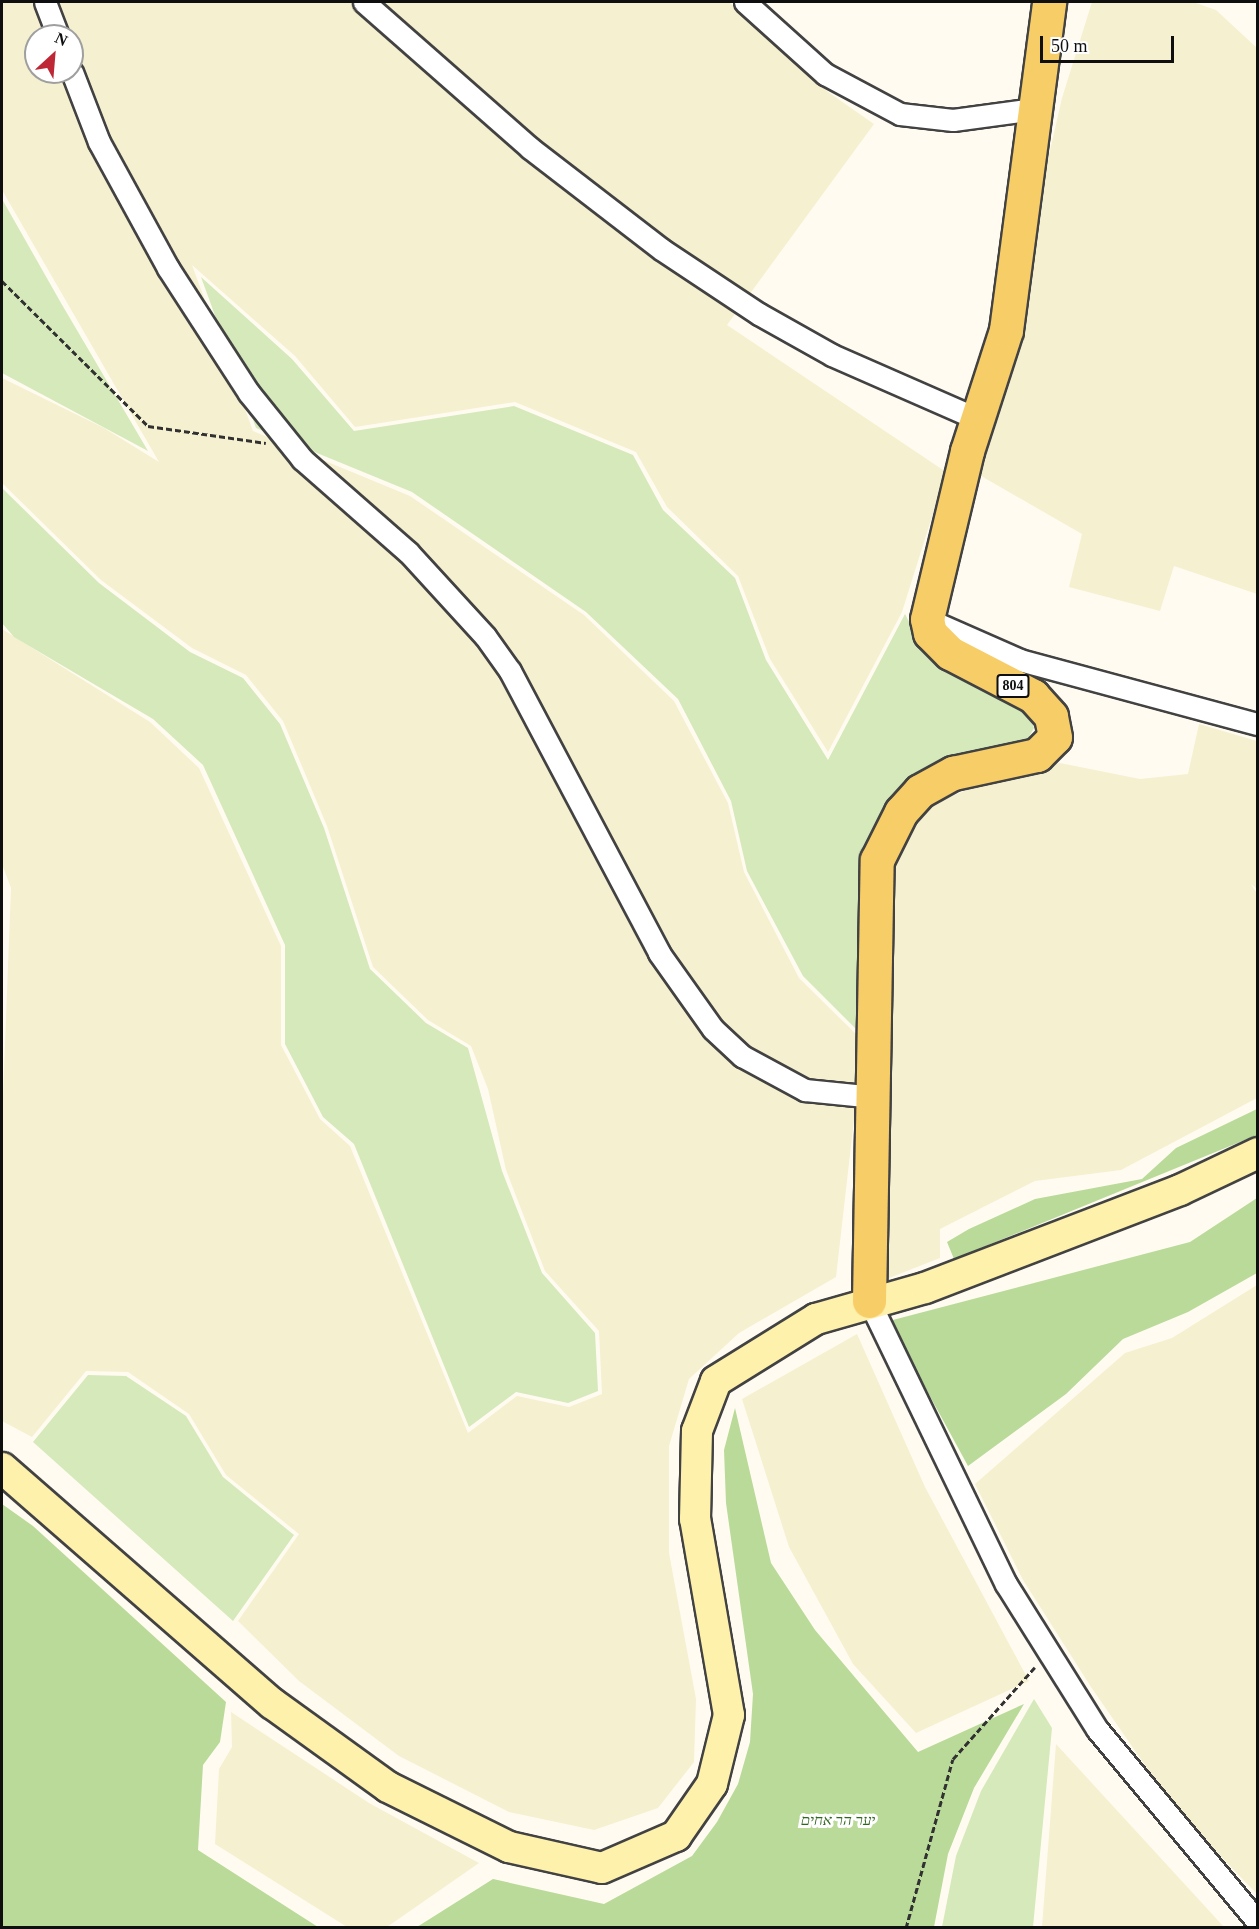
<!DOCTYPE html>
<meta charset="utf-8">
<style>
body{margin:0}
#map{position:relative;width:1259px;height:1929px;overflow:hidden;background:#fffbf0;font-family:"Times New Roman",Heebo,serif}
div>[style]{position:absolute}
[style*='--x']{left:calc(var(--x)*1px);top:calc(var(--y)*1px);width:calc(var(--w)*1px);rotate:calc(var(--a)*1deg)}
.farmland>*{inset:0;background:#f5f0d0}
.green>*{inset:0;background:#d5e9ba}
.forest>*{inset:0;background:#b9da99}
.path>*{height:3px;margin-top:-1.5px;transform-origin:0;background:repeating-linear-gradient(90deg,#313131 0 6px,transparent 0 9px)}
.roads{filter:drop-shadow(2px 0 #424242) drop-shadow(-2px 0 #424242) drop-shadow(0 2px #424242) drop-shadow(0 -2px #424242)}
.minor>*{height:21px;margin:-10.5px;padding:0 10.5px;transform-origin:10.5px;border-radius:10.5px;background:#fff}
.secondary>*{height:30px;margin:-15px;padding:0 15px;transform-origin:15px;border-radius:15px;background:#fef1ac}
.primary>*{height:33px;margin:-16.5px;padding:0 16.5px;transform-origin:16.5px;border-radius:16.5px;background:#f7cd68}
span{translate:-50% -50%;white-space:nowrap;text-align:center;line-height:1.15;-webkit-text-stroke:6px #fff;paint-order:stroke}
.shield-label span{padding:2px 4px;background:#fff;border:2px solid;border-radius:4px;-webkit-text-stroke-width:0}
.shield-label{font-size:14px;color:#0f0f0f;font-weight:700}
.park-label{font-size:15px;color:#31661f;font-style:italic}
.frame{position:absolute;inset:0;border:3px solid #0f0f0f;pointer-events:none}
.north{position:absolute;left:24px;top:24px;width:60px;height:60px;box-sizing:border-box;background:#fff;border:2px solid #9f9f9f;border-radius:50%;rotate:26deg;font-size:16px;font-weight:700;line-height:24px;text-align:center;color:#0f0f0f}
.north::after{content:'';display:block;margin:auto;width:21px;height:27px;background:#be2736;clip-path:polygon(50% 0,100% 100%,50% 72%,0 100%)}
.scale{position:absolute;left:1040px;top:36px;width:134px;height:27px;box-sizing:border-box;border:3px solid #0f0f0f;border-top:0;padding-left:8px;font-size:18px;line-height:21px;white-space:nowrap;color:#0f0f0f;-webkit-text-stroke:4px #fff;paint-order:stroke}
</style>
<div id="map">
<div class="farmland">
<i style="clip-path:polygon(evenodd,2px 2px,729px 2px,828px 92px,874px 124px,727px 325px,946px 472px,902px 612px,828px 752px,770px 659px,738px 576px,667px 507px,636px 452px,515px 402px,355px 427px,295px 356px,192px 265px,253px 431px,410px 496px,584px 615px,674px 701px,728px 803px,744px 872px,799px 978px,863px 1041px,836px 1277px,739px 1333px,689px 1379px,669px 1446px,669px 1553px,696px 1699px,694px 1762px,658px 1808px,594px 1830px,509px 1812px,399px 1756px,299px 1681px,238px 1621px,299px 1534px,226px 1475px,189px 1414px,128px 1372px,86px 1371px,32px 1437px,2px 1421px,2px 1122px,11px 888px,2px 864px,2px 629px,150px 722px,199px 768px,281px 946px,281px 1045px,320px 1119px,350px 1146px,468px 1433px,517px 1396px,569px 1407px,602px 1394px,599px 1331px,545px 1271px,506px 1170px,488px 1089px,471px 1046px,428px 1020px,373px 967px,327px 826px,283px 721px,246px 675px,192px 648px,101px 580px,2px 483px,2px 378px,104px 428px,159px 462px,2px 190px,2px 2px,36px 36px,72px 36px,72px 72px,36px 72px,36px 36px)"></i>
<i style="clip-path:polygon(1092px 2px,1193px 2px,1216px 10px,1257px 48px,1257px 594px,1174px 566px,1160px 611px,1069px 587px,1082px 534px,976px 473px,1062px 98px)"></i>
<i style="clip-path:polygon(1199px 724px,1257px 741px,1257px 889px,1251px 884px,1258px 895px,1257px 1098px,1121px 1170px,1035px 1181px,940px 1229px,940px 1258px,884px 1280px,889px 870px,905px 834px,932px 805px,987px 781px,1060px 763px,1140px 779px,1188px 774px)"></i>
<i style="clip-path:polygon(1257px 1285px,1257px 1894px,1176px 1810px,1091px 1687px,1023px 1580px,975px 1484px,1125px 1353px,1172px 1338px)"></i>
<i style="clip-path:polygon(857px 1334px,925px 1487px,1029px 1681px,916px 1733px,853px 1664px,789px 1547px,742px 1399px)"></i>
<i style="clip-path:polygon(231px 1712px,369px 1803px,479px 1863px,387px 1927px,347px 1927px,215px 1844px,219px 1769px,232px 1747px)"></i>
<i style="clip-path:polygon(1056px 1744px,1224px 1927px,1042px 1927px)"></i>
</div>
<div class="green">
<i style="clip-path:polygon(2px 199px,61px 303px,148px 451px,2px 373px)"></i>
<i style="clip-path:polygon(201px 277px,292px 359px,354px 431px,514px 406px,633px 455px,663px 510px,735px 578px,766px 660px,828px 760px,905px 614px,926px 654px,1030px 716px,1034px 728px,1027px 740px,889px 815px,867px 1040px,803px 976px,747px 871px,731px 801px,678px 699px,586px 612px,412px 492px,256px 428px)"></i>
<i style="clip-path:polygon(2px 488px,99px 583px,190px 652px,243px 678px,280px 724px,324px 828px,370px 969px,426px 1023px,468px 1048px,502px 1171px,542px 1273px,595px 1333px,598px 1391px,568px 1403px,516px 1392px,469px 1427px,354px 1144px,323px 1117px,285px 1044px,285px 945px,203px 765px,153px 719px,14px 637px,2px 623px)"></i>
<i style="clip-path:polygon(88px 1375px,126px 1376px,186px 1416px,223px 1477px,294px 1535px,233px 1621px,33px 1442px)"></i>
<i style="clip-path:polygon(1034px 1699px,1052px 1728px,1033px 1927px,942px 1927px,956px 1856px,981px 1791px)"></i>
</div>
<div class="forest">
<i style="clip-path:polygon(1257px 1109px,1257px 1135px,954px 1259px,947px 1242px,969px 1229px,1035px 1199px,1142px 1179px,1176px 1148px)"></i>
<i style="clip-path:polygon(1257px 1198px,1257px 1273px,1188px 1312px,1123px 1339px,1066px 1394px,968px 1466px,889px 1321px,1190px 1242px)"></i>
<i style="clip-path:polygon(735px 1408px,771px 1563px,815px 1630px,918px 1752px,1024px 1704px,974px 1788px,948px 1854px,934px 1927px,417px 1927px,493px 1879px,604px 1904px,692px 1856px,717px 1822px,738px 1784px,750px 1742px,753px 1694px,726px 1503px,724px 1450px)"></i>
<i style="clip-path:polygon(2px 1504px,33px 1526px,226px 1702px,220px 1742px,203px 1765px,198px 1850px,318px 1927px,2px 1927px)"></i>
</div>
<div class="path">
<i style="--x:2;--y:281;--w:206;--a:44.8"></i>
<i style="--x:148;--y:426;--w:119;--a:8.2"></i>
<i style="--x:906;--y:1928;--w:175;--a:-74.5"></i>
<i style="--x:953;--y:1759;--w:123;--a:-48.3"></i>
</div>
<div class="roads">
<div class="minor">
<i style="--x:45;--y:2;--w:36;--a:69"></i>
<i style="--x:364;--y:2;--w:221;--a:41.3"></i>
<i style="--x:530;--y:148;--w:165;--a:37.6"></i>
<i style="--x:661;--y:249;--w:118;--a:33.6"></i>
<i style="--x:759;--y:314;--w:84;--a:29.3"></i>
<i style="--x:832;--y:355;--w:159;--a:23.7"></i>
<i style="--x:745;--y:2;--w:108;--a:42"></i>
<i style="--x:825;--y:74;--w:85;--a:28.1"></i>
<i style="--x:900;--y:114;--w:53;--a:6.5"></i>
<i style="--x:953;--y:120;--w:82;--a:-7.7"></i>
<i style="--x:72;--y:72;--w:75;--a:68.9"></i>
<i style="--x:99;--y:142;--w:144;--a:61.3"></i>
<i style="--x:168;--y:268;--w:149;--a:57.1"></i>
<i style="--x:249;--y:393;--w:85;--a:51.2"></i>
<i style="--x:302;--y:459;--w:141;--a:41.3"></i>
<i style="--x:408;--y:552;--w:114;--a:47.5"></i>
<i style="--x:485;--y:636;--w:43;--a:54.5"></i>
<i style="--x:510;--y:671;--w:319;--a:62.1"></i>
<i style="--x:659;--y:953;--w:93;--a:54.6"></i>
<i style="--x:713;--y:1029;--w:40;--a:43"></i>
<i style="--x:742;--y:1056;--w:72;--a:28.4"></i>
<i style="--x:805;--y:1090;--w:70;--a:5.7"></i>
<i style="--x:927;--y:619;--w:102;--a:23.8"></i>
<i style="--x:1020;--y:660;--w:246;--a:15.1"></i>
<i style="--x:869;--y:1301;--w:314;--a:64.2"></i>
<i style="--x:1006;--y:1584;--w:171;--a:57.9"></i>
<i style="--x:1097;--y:1729;--w:251;--a:50.2"></i>
</div>
<div class="secondary">
<i style="--x:2;--y:1468;--w:359;--a:41.1"></i>
<i style="--x:273;--y:1704;--w:142;--a:35.8"></i>
<i style="--x:388;--y:1787;--w:135;--a:26.4"></i>
<i style="--x:509;--y:1847;--w:95;--a:12.7"></i>
<i style="--x:602;--y:1868;--w:81;--a:-23.4"></i>
<i style="--x:676;--y:1836;--w:63;--a:-55.3"></i>
<i style="--x:712;--y:1784;--w:71;--a:-76.2"></i>
<i style="--x:729;--y:1715;--w:199;--a:-99.8"></i>
<i style="--x:695;--y:1519;--w:88;--a:-88.7"></i>
<i style="--x:697;--y:1431;--w:53;--a:-69.2"></i>
<i style="--x:716;--y:1381;--w:118;--a:-31.8"></i>
<i style="--x:816;--y:1319;--w:113;--a:-15.9"></i>
<i style="--x:925;--y:1288;--w:273;--a:-21"></i>
<i style="--x:1180;--y:1190;--w:86;--a:-25.4"></i>
</div>
<div class="primary">
<i style="--x:869;--y:1301;--w:441;--a:-89"></i>
<i style="--x:877;--y:860;--w:54;--a:-63.4"></i>
<i style="--x:901;--y:812;--w:28;--a:-48"></i>
<i style="--x:920;--y:791;--w:38;--a:-29"></i>
<i style="--x:953;--y:773;--w:86;--a:-12.1"></i>
<i style="--x:1037;--y:755;--w:25;--a:-45"></i>
<i style="--x:1055;--y:737;--w:21;--a:-101"></i>
<i style="--x:1051;--y:716;--w:27;--a:-132"></i>
<i style="--x:1033;--y:696;--w:93;--a:-152.6"></i>
<i style="--x:950;--y:653;--w:28;--a:-135"></i>
<i style="--x:930;--y:633;--w:14;--a:-102"></i>
<i style="--x:927;--y:619;--w:173;--a:-76.6"></i>
<i style="--x:967;--y:451;--w:127;--a:-72.1"></i>
<i style="--x:1006;--y:330;--w:331;--a:-82.5"></i>
</div>
</div>
<div class="shield-label">
<span style="left:1013px;top:686px">804</span>
</div>
<div class="park-label">
<span style="left:838px;top:1821px">יער הר אחים</span>
</div>
<div class="frame"></div>
<div class="north">N</div>
<div class="scale">50 m</div>
</div>
